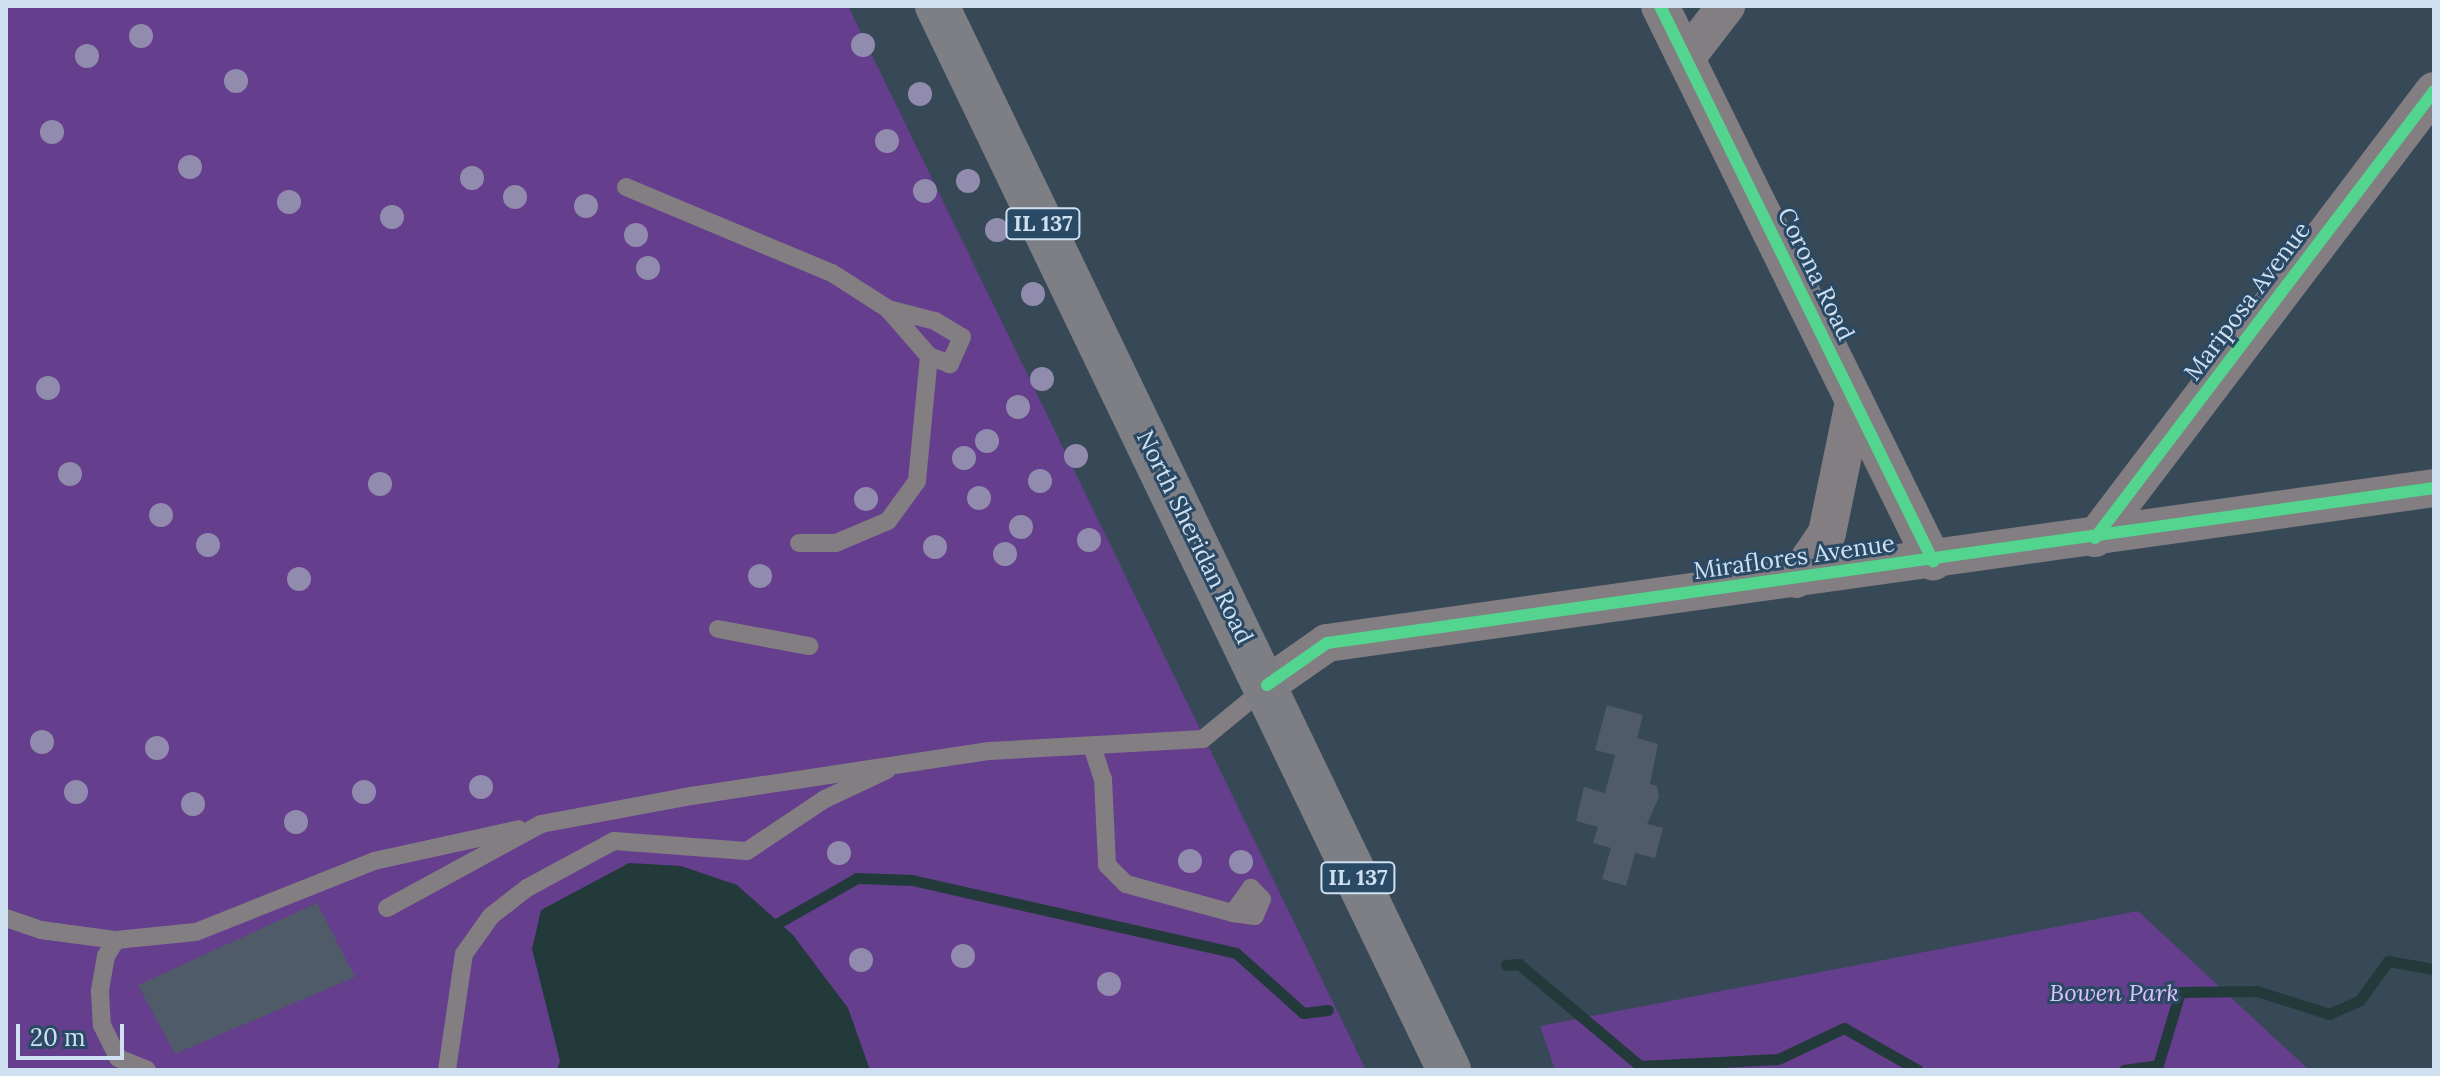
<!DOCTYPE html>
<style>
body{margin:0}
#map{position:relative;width:2440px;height:1076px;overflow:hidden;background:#374857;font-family:Lora,serif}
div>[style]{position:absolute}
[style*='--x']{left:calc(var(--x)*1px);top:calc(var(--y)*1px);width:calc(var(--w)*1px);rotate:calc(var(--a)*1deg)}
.green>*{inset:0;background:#663e8e}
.water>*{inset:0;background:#233a3a}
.stream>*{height:11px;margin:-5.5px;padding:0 5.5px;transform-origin:5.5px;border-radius:5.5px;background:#233a3a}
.building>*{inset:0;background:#505b69}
.lane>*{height:18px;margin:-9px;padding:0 9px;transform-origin:9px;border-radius:9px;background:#827e82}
.street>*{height:38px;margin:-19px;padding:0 19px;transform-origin:19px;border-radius:19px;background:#827e82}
.primary>*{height:44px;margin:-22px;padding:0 22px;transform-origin:22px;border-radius:22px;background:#7e7e85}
.cycleway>*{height:12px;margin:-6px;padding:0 6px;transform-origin:6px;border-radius:6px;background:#53d58f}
.trees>*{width:24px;height:24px;margin:-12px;border-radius:50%;background:#918cae}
span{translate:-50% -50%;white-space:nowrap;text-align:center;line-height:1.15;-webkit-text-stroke:6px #2a4964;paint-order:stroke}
.shield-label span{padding:2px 6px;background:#2a4964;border:2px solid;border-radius:6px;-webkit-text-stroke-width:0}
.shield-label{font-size:22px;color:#cfe0f1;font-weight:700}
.street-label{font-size:24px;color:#cfe0f1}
.park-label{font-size:24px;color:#dbc3f6;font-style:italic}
.frame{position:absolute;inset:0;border:8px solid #cfe0f1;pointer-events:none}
.scale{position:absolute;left:16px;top:1024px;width:108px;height:36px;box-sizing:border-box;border:4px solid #cfe0f1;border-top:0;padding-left:10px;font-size:24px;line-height:28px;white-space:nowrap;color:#cfe0f1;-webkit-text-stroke:6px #2a4964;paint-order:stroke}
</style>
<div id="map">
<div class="green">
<i style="clip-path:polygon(6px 6px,848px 6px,1366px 1070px,6px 1070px)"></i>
<i style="clip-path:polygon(2138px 911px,2309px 1070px,1555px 1070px,1540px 1026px)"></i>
</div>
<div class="water">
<i style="clip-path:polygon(629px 863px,681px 866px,737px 885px,793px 935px,848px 1008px,870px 1070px,557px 1070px,560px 1061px,532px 949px,541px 910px)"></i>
</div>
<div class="stream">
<i style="--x:778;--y:923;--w:91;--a:-29.7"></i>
<i style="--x:857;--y:878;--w:55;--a:2.1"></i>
<i style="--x:912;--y:880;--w:332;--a:12.7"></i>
<i style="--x:1236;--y:953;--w:90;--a:41.8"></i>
<i style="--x:1303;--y:1013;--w:25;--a:-7"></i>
<i style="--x:1506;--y:965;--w:13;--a:-4"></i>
<i style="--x:1519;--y:964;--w:158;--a:40.1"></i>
<i style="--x:1640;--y:1066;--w:138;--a:-2.9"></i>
<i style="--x:1778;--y:1059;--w:73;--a:-25.2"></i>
<i style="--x:1844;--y:1028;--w:85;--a:29.6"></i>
<i style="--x:2124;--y:1070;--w:34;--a:-8"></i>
<i style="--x:2158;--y:1065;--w:76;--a:-73.2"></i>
<i style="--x:2180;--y:992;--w:77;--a:-0.7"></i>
<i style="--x:2257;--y:991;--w:76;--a:17.7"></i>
<i style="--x:2329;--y:1014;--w:34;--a:-24"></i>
<i style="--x:2360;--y:1000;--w:48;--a:-54.3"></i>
<i style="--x:2388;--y:961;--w:47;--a:9.9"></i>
</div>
<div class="building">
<i style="clip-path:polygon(1607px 705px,1643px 715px,1637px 738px,1658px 744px,1650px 784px,1657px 786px,1659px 797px,1647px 824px,1663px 828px,1655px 858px,1635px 853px,1626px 886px,1602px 879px,1611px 848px,1593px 843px,1598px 827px,1576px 821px,1584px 787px,1605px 793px,1615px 755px,1595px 750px)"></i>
<i style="clip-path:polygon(317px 903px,355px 977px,175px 1054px,138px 985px)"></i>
</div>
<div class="lane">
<i style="--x:626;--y:187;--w:223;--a:22.7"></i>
<i style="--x:832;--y:273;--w:67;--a:32.7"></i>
<i style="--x:888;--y:309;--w:62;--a:48.9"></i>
<i style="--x:929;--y:356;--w:126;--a:95.5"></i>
<i style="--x:917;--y:481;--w:49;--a:125.9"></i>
<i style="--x:888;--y:521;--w:56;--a:157.1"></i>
<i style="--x:836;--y:543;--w:37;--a:180"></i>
<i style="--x:888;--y:309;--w:49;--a:14.3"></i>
<i style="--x:935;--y:321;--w:31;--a:31"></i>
<i style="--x:962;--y:337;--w:30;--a:114"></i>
<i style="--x:950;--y:364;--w:22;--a:-159"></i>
<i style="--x:718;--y:629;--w:93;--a:10.6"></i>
<i style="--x:1092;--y:746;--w:35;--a:72"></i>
<i style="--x:1103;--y:779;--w:86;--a:87.3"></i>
<i style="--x:1107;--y:865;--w:27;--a:45"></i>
<i style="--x:1126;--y:884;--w:111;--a:15.2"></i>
<i style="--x:1233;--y:913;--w:22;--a:8"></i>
<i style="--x:1255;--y:916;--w:18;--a:-68"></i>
<i style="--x:1262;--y:899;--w:16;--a:-135"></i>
<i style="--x:1251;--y:888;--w:31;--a:126"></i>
<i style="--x:387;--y:908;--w:175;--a:-28.6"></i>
<i style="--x:541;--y:824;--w:153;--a:-10.6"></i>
<i style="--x:691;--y:796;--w:302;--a:-8.6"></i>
<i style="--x:990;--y:751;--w:213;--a:-3.2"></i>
<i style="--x:1203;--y:739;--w:82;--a:-39.5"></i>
<i style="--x:6;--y:918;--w:37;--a:19"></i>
<i style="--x:41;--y:930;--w:76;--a:7.6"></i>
<i style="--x:116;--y:940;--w:80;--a:-5.7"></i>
<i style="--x:196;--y:932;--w:192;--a:-21.7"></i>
<i style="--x:374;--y:861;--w:148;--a:-12.4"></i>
<i style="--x:116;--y:940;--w:19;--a:122"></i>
<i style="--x:106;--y:956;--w:36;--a:100"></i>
<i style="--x:100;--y:991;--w:34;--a:87"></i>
<i style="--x:102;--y:1025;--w:37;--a:64"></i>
<i style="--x:118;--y:1058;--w:31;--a:22"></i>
<i style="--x:447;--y:1070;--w:117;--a:-81.7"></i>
<i style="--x:464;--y:954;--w:47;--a:-54.6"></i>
<i style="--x:491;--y:916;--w:46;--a:-37.9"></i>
<i style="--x:527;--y:888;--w:99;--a:-28.4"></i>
<i style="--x:614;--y:841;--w:133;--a:4.3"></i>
<i style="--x:747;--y:851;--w:94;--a:-33.7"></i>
<i style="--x:825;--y:799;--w:68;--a:-25.1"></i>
</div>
<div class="street">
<i style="--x:1660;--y:6;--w:619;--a:63.81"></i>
<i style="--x:1686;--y:58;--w:66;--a:-52.4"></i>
<i style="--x:2095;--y:538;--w:561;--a:-52.82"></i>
<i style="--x:1796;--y:579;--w:55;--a:-56"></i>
<i style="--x:1827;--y:533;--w:135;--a:-78.4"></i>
<i style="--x:1267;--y:685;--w:73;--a:-35"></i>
<i style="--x:1327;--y:643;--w:1118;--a:-7.97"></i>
</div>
<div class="primary">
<i style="--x:937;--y:6;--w:1181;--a:64.3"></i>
</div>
<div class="cycleway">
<i style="--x:1660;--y:6;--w:619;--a:63.81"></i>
<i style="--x:2095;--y:538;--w:561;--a:-52.82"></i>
<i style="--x:1267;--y:685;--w:73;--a:-35"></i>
<i style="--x:1327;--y:643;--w:1118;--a:-7.97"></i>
</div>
<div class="trees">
<i style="left:141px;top:36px"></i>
<i style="left:863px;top:45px"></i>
<i style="left:87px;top:56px"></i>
<i style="left:236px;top:81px"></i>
<i style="left:920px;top:94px"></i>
<i style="left:52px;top:132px"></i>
<i style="left:887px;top:141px"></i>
<i style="left:190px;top:167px"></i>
<i style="left:472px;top:178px"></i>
<i style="left:968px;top:181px"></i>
<i style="left:925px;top:191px"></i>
<i style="left:515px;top:197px"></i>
<i style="left:289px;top:202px"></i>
<i style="left:586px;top:206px"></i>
<i style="left:392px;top:217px"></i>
<i style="left:997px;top:230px"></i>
<i style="left:636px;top:235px"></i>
<i style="left:648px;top:268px"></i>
<i style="left:1033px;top:294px"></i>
<i style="left:1042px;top:379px"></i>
<i style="left:48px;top:388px"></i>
<i style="left:1018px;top:407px"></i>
<i style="left:987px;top:441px"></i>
<i style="left:1076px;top:456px"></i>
<i style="left:964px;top:458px"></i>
<i style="left:70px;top:474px"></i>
<i style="left:1040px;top:481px"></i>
<i style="left:380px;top:484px"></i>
<i style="left:979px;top:498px"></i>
<i style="left:866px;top:499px"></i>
<i style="left:161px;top:515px"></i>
<i style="left:1021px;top:527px"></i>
<i style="left:1089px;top:540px"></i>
<i style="left:208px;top:545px"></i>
<i style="left:935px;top:547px"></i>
<i style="left:1005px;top:554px"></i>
<i style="left:760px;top:576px"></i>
<i style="left:299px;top:579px"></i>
<i style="left:42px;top:742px"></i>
<i style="left:157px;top:748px"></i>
<i style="left:481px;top:787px"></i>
<i style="left:76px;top:792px"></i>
<i style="left:364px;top:792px"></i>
<i style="left:193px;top:804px"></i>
<i style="left:296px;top:822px"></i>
<i style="left:839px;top:853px"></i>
<i style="left:1190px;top:861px"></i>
<i style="left:1241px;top:862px"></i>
<i style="left:963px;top:956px"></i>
<i style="left:861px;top:960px"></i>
<i style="left:1109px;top:984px"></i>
</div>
<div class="shield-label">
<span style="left:1043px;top:224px">IL 137</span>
<span style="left:1358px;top:878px">IL 137</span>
</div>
<div class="street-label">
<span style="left:1816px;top:274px;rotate:64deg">Corona Road</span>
<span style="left:2247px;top:301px;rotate:-53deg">Mariposa Avenue</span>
<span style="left:1195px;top:537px;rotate:64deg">North Sheridan Road</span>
<span style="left:1794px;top:557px;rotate:-8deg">Miraflores Avenue</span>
</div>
<div class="park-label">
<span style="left:2114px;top:993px">Bowen Park</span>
</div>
<div class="frame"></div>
<div class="scale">20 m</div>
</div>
